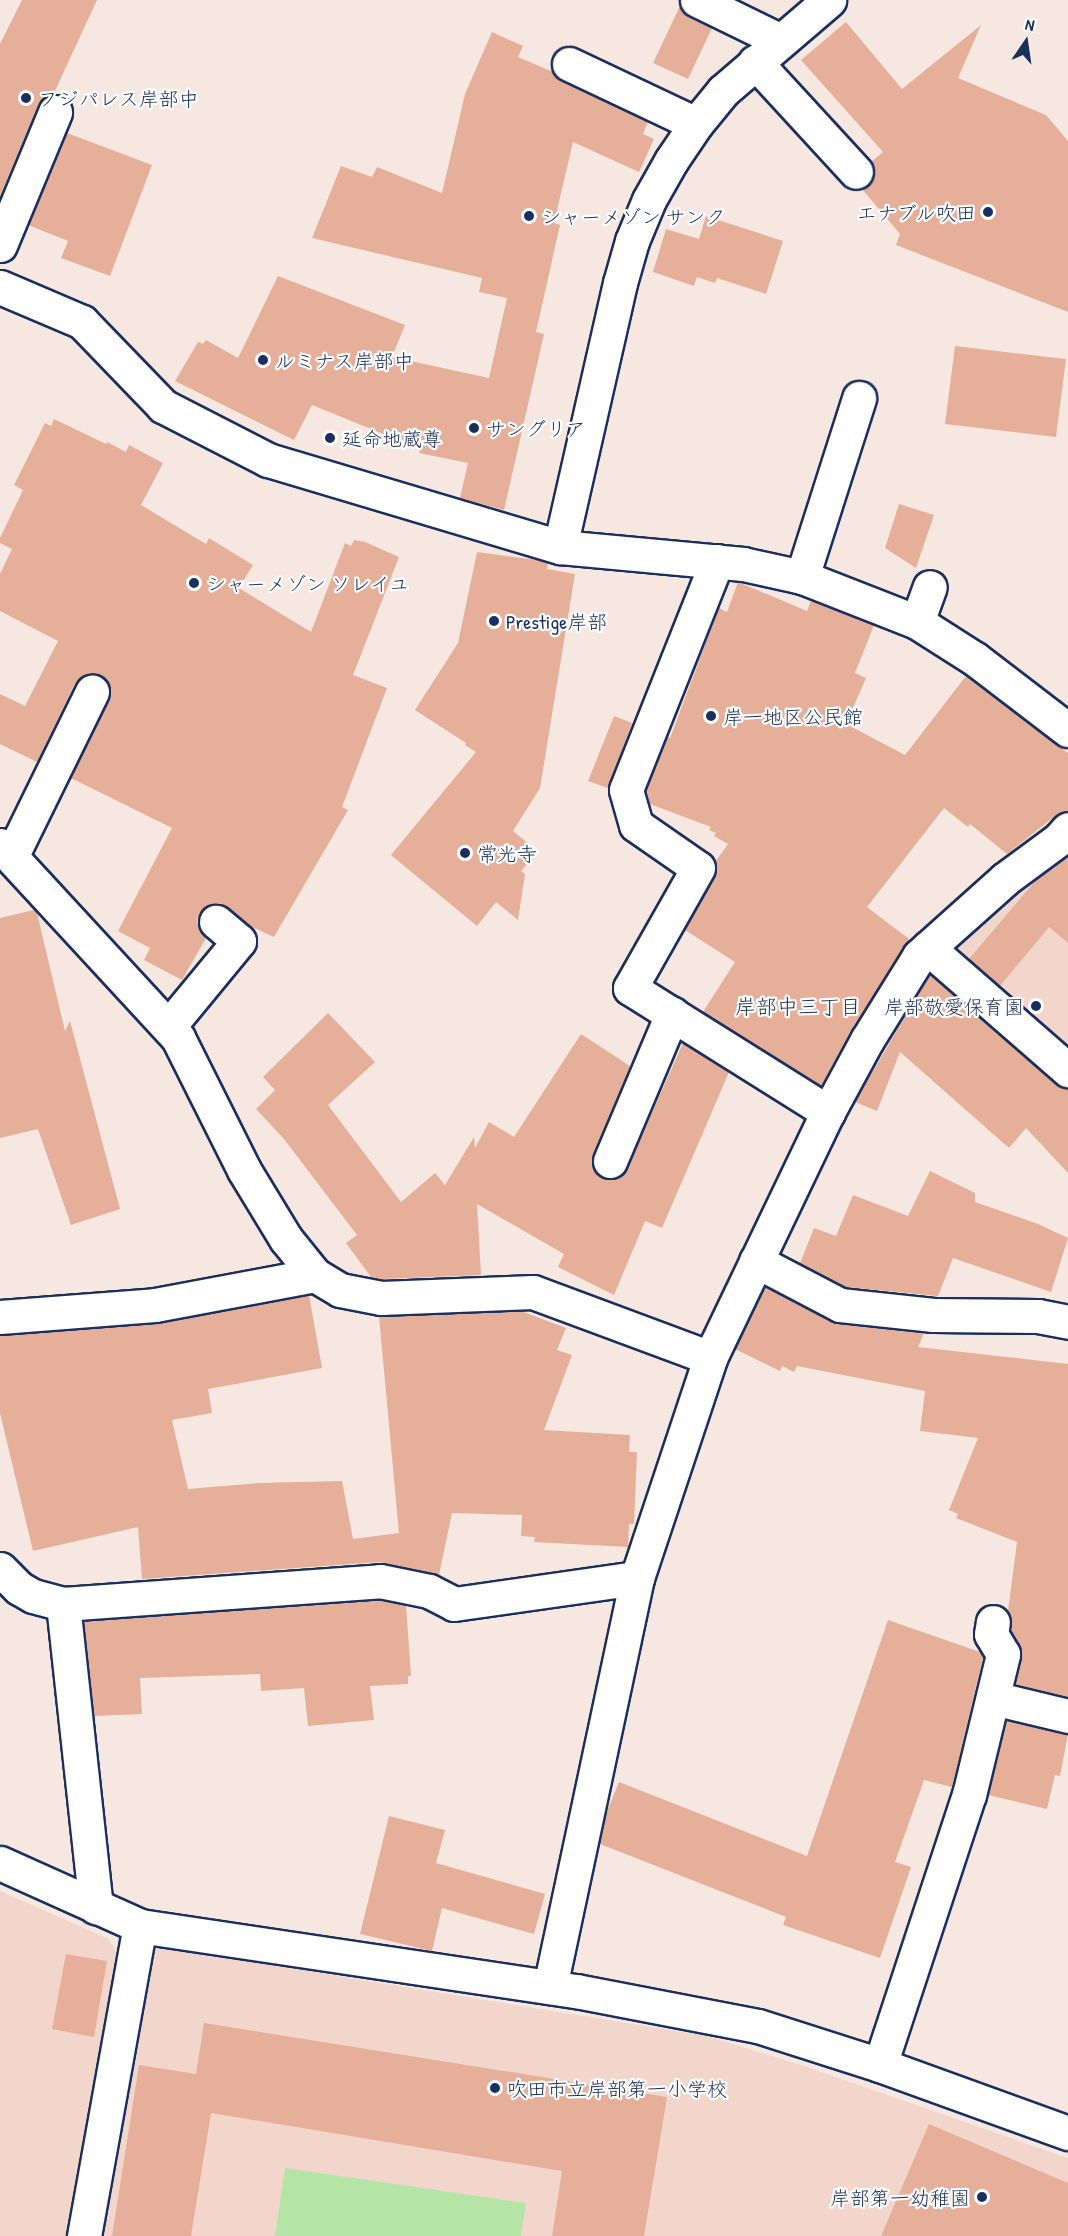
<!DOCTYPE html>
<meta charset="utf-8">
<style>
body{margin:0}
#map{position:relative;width:1068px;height:2236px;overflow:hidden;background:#f7e7e1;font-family:"Patrick Hand","Klee One",sans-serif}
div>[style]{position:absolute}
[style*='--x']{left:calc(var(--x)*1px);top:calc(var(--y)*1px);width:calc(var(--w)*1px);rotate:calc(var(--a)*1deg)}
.built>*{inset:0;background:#f2d6cc}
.green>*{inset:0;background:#b4e5a6}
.building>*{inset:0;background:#e5af9a}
.roads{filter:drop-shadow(2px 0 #1b2f5e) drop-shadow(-2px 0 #1b2f5e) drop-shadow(0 2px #1b2f5e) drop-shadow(0 -2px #1b2f5e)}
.minor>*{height:33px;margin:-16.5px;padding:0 16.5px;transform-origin:16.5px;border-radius:16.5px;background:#fff}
.dots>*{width:16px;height:16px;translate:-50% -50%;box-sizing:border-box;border:3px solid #fff;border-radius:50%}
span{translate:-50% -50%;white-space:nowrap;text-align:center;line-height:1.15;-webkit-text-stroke:4.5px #fff;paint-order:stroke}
.poi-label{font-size:20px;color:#1b2f5e}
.left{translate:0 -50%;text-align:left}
.right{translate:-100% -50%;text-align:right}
.neighbourhood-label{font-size:21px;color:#1b2f5e}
.north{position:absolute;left:996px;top:12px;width:60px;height:60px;-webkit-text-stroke:4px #fff;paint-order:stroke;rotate:13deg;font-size:16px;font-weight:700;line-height:24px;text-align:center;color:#1b2f5e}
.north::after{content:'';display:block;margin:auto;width:21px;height:27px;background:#1b2f5e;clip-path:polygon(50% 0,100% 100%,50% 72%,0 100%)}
</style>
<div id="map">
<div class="built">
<i style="clip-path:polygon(1068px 846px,1068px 1061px,941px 952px)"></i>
<i style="clip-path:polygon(0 1891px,109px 1939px,120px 1960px,72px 2236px,0 2236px)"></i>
<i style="clip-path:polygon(147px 1945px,707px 2036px,804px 2066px,1068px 2158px,1068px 2236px,96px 2236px)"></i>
</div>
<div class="green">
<i style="clip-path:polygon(285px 2168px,526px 2203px,521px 2236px,275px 2236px)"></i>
</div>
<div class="building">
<i style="clip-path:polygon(22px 0,97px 0,54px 93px,44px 97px,38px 105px,0 196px,0 44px)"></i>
<i style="clip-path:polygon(680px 6px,688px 17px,712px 28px,688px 79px,653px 63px)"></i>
<i style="clip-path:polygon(846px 22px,902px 89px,981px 25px,958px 78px,1046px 115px,1068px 141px,1068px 312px,896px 245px,900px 234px,862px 189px,874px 178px,871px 162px,883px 152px,801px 60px)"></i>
<i style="clip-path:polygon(492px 32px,523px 46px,518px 57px,553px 72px,561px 81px,648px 122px,643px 134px,654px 139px,639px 172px,573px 142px,554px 223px,560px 225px,536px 332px,544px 334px,504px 510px,460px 498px,468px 463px,419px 453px,420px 449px,312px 405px,294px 440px,175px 381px,198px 342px,203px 344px,206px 340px,238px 358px,278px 276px,405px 325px,392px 357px,489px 378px,507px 298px,479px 292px,482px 278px,312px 238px,341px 166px,372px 177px,377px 167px,442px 193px,465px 94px)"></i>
<i style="clip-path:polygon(67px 133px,152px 165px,110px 276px,61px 258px,68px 241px,28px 225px)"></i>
<i style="clip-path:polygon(706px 216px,783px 241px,766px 294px,717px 278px,715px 283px,697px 277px,694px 286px,653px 272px,666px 229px,699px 239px)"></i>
<i style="clip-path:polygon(955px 346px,1066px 359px,1056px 437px,945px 424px)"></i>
<i style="clip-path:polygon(54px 419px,106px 444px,107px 442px,126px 452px,129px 445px,163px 463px,141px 505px,206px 544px,209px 538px,253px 565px,239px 588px,311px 632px,345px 543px,351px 546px,354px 540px,365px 542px,399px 557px,353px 675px,387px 688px,342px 807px,348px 810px,274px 937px,250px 926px,227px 907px,219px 903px,209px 905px,201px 911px,197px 919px,199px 929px,206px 938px,182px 980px,144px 960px,150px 948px,118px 931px,172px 828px,71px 778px,109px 700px,111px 690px,107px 681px,100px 675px,90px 673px,82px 676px,75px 683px,37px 762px,0 744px,0 694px,25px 706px,58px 641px,0 611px,0 574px,12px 549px,0 543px,0 538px,23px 490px,14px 485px,45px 423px,51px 426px)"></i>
<i style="clip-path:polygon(899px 504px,934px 515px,916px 568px,885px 548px)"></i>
<i style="clip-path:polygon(477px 552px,537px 560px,548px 563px,547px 569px,575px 574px,540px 788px,513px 831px,530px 845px,527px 864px,521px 871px,525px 874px,518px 920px,496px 902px,477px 926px,391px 855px,476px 752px,465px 745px,466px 743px,415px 710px,458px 643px)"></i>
<i style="clip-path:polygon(738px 582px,807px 611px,811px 601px,874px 625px,855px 673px,866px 678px,846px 724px,905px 755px,966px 676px,1068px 753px,1068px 811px,1055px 816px,1007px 854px,970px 824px,968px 827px,944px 808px,867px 907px,909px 939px,851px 1030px,821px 1086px,703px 1012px,735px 962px,685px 930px,714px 877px,715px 862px,728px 844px,714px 836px,716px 833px,709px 830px,711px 827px,650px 804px,646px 791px,667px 737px,670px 738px,719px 608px,727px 612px)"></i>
<i style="clip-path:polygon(614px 716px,632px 723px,608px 788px,588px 781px)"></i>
<i style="clip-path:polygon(1068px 856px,1068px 943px,1049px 927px,1000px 986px,969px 959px,1037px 879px)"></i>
<i style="clip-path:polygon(34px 910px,37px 913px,65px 1031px,70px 1021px,120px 1209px,71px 1225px,38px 1129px,0 1138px,0 918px)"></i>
<i style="clip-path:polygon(930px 974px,1056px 1084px,1068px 1088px,1068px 1173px,1026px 1128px,1009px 1148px,900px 1052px,877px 1111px,855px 1102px)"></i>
<i style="clip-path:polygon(328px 1013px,375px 1062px,328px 1105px,401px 1202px,435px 1173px,445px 1185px,474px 1137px,475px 1148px,489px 1122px,514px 1137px,581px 1034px,630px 1066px,593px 1154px,592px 1164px,595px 1172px,603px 1178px,612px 1180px,621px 1176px,627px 1169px,683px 1043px,729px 1072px,662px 1228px,645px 1221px,614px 1295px,558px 1267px,564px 1254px,477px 1204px,481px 1275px,382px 1279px,371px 1277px,346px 1243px,357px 1235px,284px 1139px,256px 1109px,275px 1090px,263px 1077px)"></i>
<i style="clip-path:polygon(930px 1171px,975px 1193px,975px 1202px,1038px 1224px,1068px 1238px,1051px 1292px,953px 1258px,938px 1296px,846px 1287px,800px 1263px,814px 1228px,836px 1236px,853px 1195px,908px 1216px)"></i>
<i style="clip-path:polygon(765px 1287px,838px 1324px,924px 1333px,918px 1347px,1068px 1364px,1068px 1697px,1015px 1684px,1021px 1658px,1019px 1644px,1011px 1630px,1011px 1616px,1008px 1611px,1017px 1542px,956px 1518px,958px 1514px,949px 1510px,978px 1438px,920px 1431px,925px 1391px,797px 1366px,794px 1372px,782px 1366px,780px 1371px,735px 1349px)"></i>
<i style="clip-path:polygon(309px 1295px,322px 1368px,208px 1389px,212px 1413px,172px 1420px,188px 1489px,259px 1483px,342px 1481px,353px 1539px,399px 1533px,379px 1317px,521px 1311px,566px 1328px,557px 1350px,572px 1355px,544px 1430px,630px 1435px,629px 1452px,637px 1452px,634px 1524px,629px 1524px,628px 1547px,534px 1542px,535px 1537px,521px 1536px,522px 1515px,452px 1513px,439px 1575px,379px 1562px,142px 1579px,138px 1527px,33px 1551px,0 1413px,0 1335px,158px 1323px)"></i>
<i style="clip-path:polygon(379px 1600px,406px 1605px,411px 1676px,408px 1676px,408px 1684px,370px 1686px,374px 1720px,308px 1726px,304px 1688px,261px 1691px,260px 1674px,140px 1678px,142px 1714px,94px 1716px,84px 1621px)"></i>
<i style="clip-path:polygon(888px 1620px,980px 1652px,983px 1657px,952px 1787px,924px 1780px,895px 1862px,911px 1867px,880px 1958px,783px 1925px,786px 1917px,600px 1844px,606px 1814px,619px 1782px,807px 1856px)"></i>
<i style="clip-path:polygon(1006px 1720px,1068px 1734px,1060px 1776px,1055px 1775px,1047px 1809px,988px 1795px)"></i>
<i style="clip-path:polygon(389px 1816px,445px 1830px,436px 1863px,545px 1894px,534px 1934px,442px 1908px,432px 1951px,360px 1934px)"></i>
<i style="clip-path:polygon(66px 1954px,107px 1961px,94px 2037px,52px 2029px)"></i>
<i style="clip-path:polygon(204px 2023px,667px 2097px,644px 2236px,552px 2236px,562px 2171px,211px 2113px,191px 2236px,112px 2236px,139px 2065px,196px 2074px)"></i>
<i style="clip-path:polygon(929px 2124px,1068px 2183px,1068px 2236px,881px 2236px)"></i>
</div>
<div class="roads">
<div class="minor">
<i style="--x:697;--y:0;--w:93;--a:26"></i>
<i style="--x:755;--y:62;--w:149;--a:47.4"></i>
<i style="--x:569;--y:64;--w:140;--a:25.3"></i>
<i style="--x:0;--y:245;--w:144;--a:-67.5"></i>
<i style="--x:0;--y:287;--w:89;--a:23.1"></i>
<i style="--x:82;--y:322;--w:117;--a:46"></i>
<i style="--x:163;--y:406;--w:118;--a:27.2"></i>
<i style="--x:268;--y:460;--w:305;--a:16.6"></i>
<i style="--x:560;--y:547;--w:184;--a:5.3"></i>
<i style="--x:743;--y:564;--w:60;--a:12.4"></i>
<i style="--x:802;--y:577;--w:123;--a:21.4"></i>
<i style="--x:917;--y:622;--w:69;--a:32.5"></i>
<i style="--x:975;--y:659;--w:117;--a:37.4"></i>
<i style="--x:560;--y:547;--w:271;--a:-77.2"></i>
<i style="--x:620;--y:283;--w:44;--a:-74.1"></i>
<i style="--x:632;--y:241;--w:44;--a:-67.5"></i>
<i style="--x:649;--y:200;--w:45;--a:-60.6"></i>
<i style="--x:671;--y:161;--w:45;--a:-56"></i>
<i style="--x:696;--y:124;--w:43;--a:-50.7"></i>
<i style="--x:723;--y:91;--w:140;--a:-40.6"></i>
<i style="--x:717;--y:561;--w:246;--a:111.7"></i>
<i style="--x:626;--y:790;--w:36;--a:74"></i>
<i style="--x:636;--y:825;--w:75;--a:34.7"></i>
<i style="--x:698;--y:868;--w:138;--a:119.5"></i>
<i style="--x:630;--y:988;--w:234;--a:32.1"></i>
<i style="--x:802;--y:577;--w:188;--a:-72.3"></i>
<i style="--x:917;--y:622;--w:37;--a:-70"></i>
<i style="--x:0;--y:845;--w:263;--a:47.3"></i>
<i style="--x:178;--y:1038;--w:148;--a:63.4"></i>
<i style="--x:244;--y:1170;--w:81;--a:58.7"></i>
<i style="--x:286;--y:1239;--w:46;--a:51.1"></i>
<i style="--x:315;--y:1275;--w:29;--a:31"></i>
<i style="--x:340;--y:1290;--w:42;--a:11"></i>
<i style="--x:381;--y:1298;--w:152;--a:-2.3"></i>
<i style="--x:533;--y:1292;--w:189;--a:20.4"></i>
<i style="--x:12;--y:855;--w:182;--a:-63.9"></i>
<i style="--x:928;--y:948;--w:186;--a:41.1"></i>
<i style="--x:169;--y:1026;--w:110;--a:-50.5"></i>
<i style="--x:239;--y:941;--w:30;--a:-140"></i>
<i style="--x:610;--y:1161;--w:160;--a:-67.1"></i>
<i style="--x:756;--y:1261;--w:95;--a:27.6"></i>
<i style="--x:840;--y:1305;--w:94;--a:6.1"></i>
<i style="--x:933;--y:1315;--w:105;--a:0.5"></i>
<i style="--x:1038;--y:1316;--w:31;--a:11"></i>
<i style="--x:0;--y:1317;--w:155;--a:-4.4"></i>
<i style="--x:155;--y:1305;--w:163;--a:-10.6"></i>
<i style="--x:0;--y:1569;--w:27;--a:45"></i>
<i style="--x:19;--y:1588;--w:16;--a:30"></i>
<i style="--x:33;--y:1596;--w:31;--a:15"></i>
<i style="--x:63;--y:1604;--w:318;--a:-4.1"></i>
<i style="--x:380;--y:1581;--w:50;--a:11.5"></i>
<i style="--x:429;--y:1591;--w:28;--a:27"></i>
<i style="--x:454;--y:1604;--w:185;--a:-8.1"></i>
<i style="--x:63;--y:1604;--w:305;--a:83.8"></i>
<i style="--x:993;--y:1698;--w:77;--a:13.5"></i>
<i style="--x:0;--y:1863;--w:154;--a:24.2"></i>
<i style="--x:140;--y:1926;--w:441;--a:8.5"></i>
<i style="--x:576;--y:1991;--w:185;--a:10.9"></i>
<i style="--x:758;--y:2026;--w:128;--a:17.7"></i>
<i style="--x:880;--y:2065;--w:200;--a:19.9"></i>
<i style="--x:550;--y:1987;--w:418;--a:-78"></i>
<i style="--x:637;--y:1578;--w:232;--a:-71.6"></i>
<i style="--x:710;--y:1358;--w:273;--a:-64.4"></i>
<i style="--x:828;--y:1112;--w:82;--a:-61.6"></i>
<i style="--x:867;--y:1040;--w:99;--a:-58.2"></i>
<i style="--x:919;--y:956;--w:115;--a:-41.8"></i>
<i style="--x:1005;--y:879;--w:67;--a:-36.5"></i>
<i style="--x:1059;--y:839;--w:13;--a:-48"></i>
<i style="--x:880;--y:2065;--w:284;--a:-71.8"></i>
<i style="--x:969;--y:1795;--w:145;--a:-76.4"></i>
<i style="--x:1003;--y:1654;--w:23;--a:-121"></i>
<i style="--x:991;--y:1634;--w:12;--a:-81"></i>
<i style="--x:84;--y:2236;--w:315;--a:-79.8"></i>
</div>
</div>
<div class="dots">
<i style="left:26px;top:98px;background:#1b2f5e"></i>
<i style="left:988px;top:212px;background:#1b2f5e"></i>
<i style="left:529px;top:216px;background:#1b2f5e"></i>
<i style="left:263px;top:360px;background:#1b2f5e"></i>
<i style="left:474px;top:428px;background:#1b2f5e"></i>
<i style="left:330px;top:438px;background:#1b2f5e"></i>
<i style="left:194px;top:583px;background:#1b2f5e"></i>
<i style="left:494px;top:621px;background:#1b2f5e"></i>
<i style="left:711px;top:716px;background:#1b2f5e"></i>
<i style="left:465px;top:853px;background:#1b2f5e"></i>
<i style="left:1036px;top:1006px;background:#1b2f5e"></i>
<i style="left:495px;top:2088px;background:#1b2f5e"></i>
<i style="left:982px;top:2197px;background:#1b2f5e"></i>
</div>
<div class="poi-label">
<span class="left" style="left:38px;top:98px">フジパレス岸部中</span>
<span class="right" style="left:976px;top:212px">エナブル吹田</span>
<span class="left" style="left:541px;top:216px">シャーメゾン サンク</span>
<span class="left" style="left:275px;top:360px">ルミナス岸部中</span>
<span class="left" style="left:486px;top:428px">サングリア</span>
<span class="left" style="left:342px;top:438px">延命地蔵尊</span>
<span class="left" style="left:206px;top:583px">シャーメゾン ソレイユ</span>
<span class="left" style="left:506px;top:621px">Prestige岸部</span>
<span class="left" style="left:723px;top:716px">岸一地区公民館</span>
<span class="left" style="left:477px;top:853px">常光寺</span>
<span class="right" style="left:1024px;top:1006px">岸部敬愛保育園</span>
<span class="left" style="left:507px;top:2088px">吹田市立岸部第一小学校</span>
<span class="right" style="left:970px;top:2197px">岸部第一幼稚園</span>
</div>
<div class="neighbourhood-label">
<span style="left:798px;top:1007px">岸部中三丁目</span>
</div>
<div class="north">N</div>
</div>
